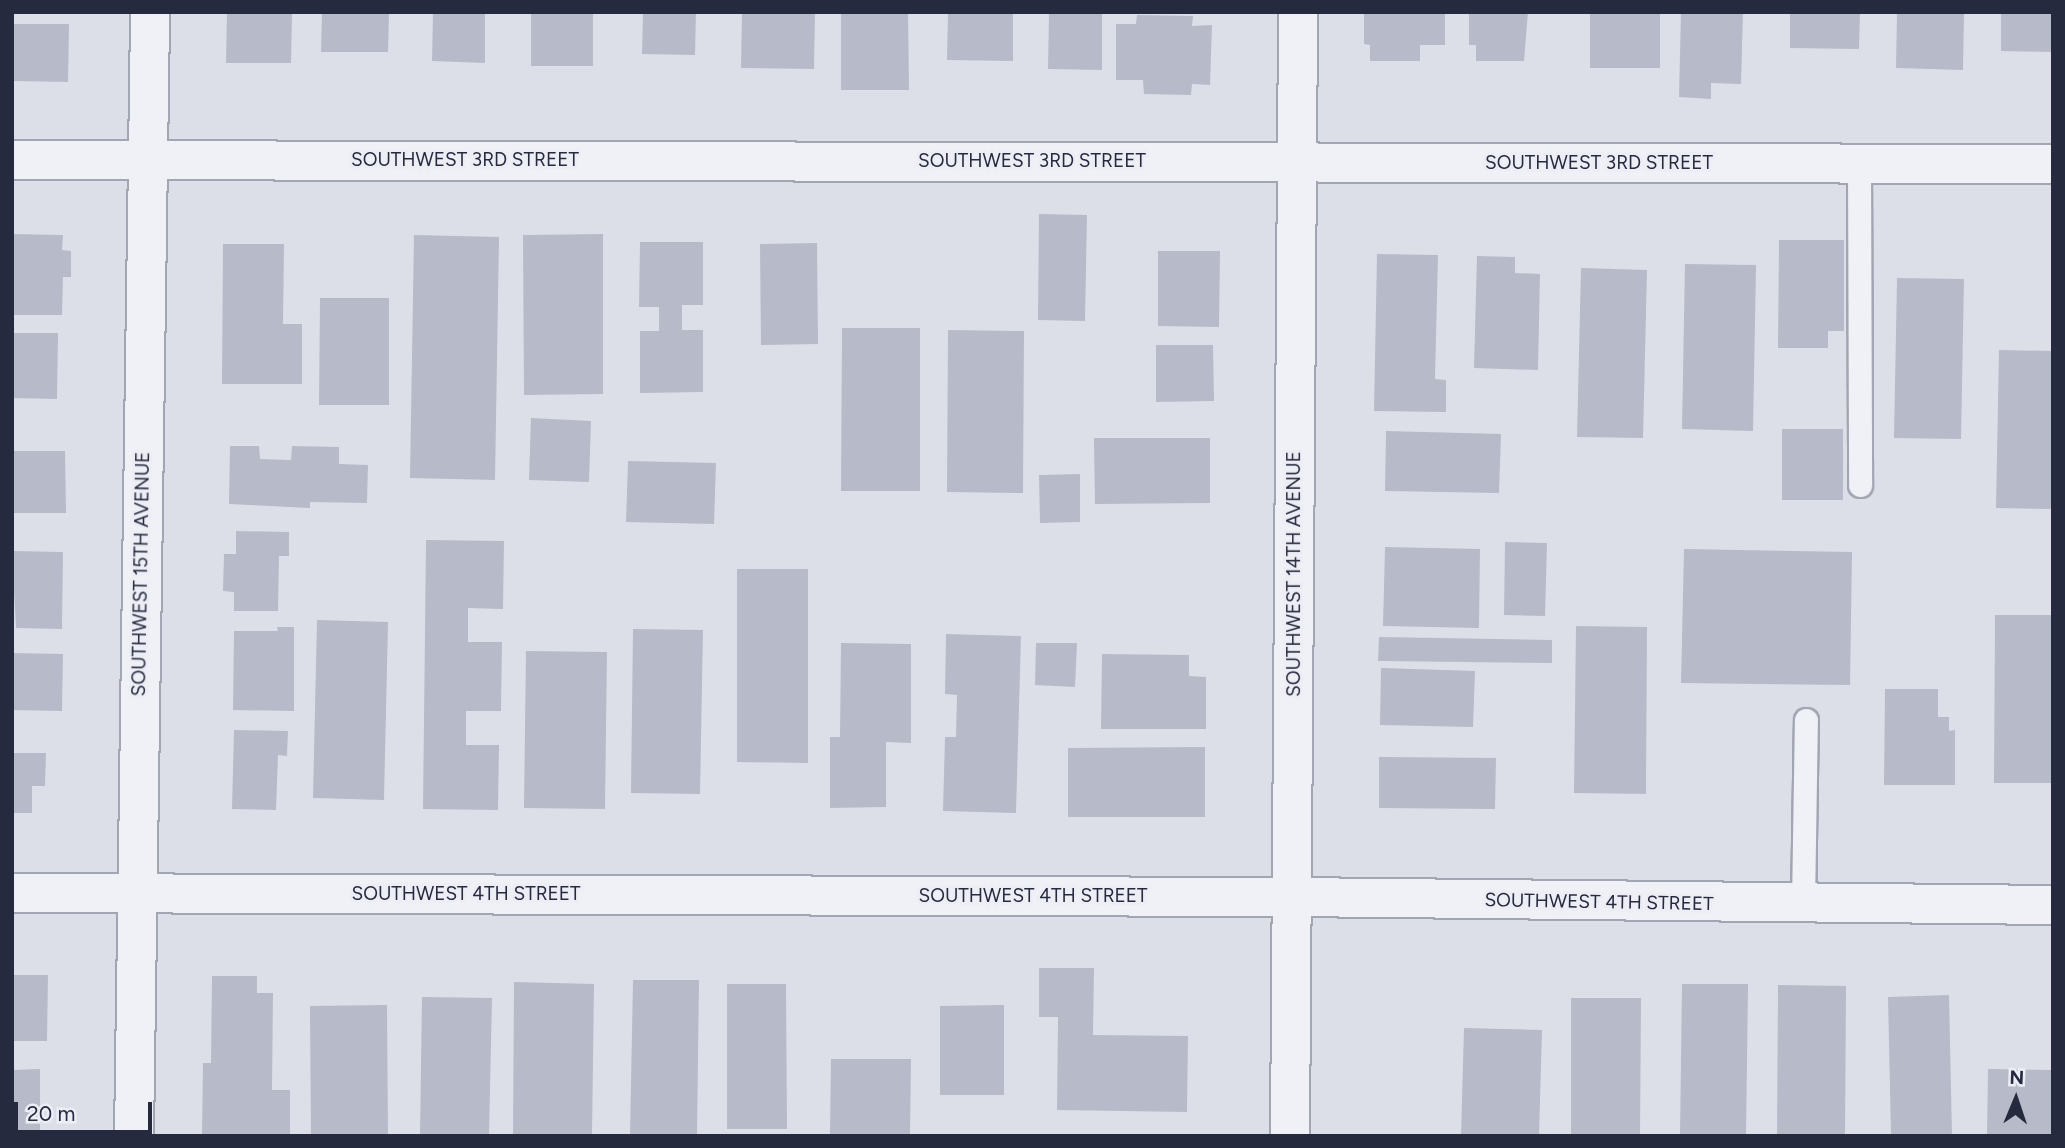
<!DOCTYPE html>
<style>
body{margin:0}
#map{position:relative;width:2065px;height:1148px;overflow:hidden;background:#dddfe8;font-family:Figtree,sans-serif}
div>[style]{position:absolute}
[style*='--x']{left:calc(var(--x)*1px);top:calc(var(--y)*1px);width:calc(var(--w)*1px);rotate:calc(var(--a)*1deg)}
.building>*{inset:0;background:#b7bac8}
.roads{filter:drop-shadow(2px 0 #a2a5b2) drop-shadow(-2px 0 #a2a5b2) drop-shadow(0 2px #a2a5b2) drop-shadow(0 -2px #a2a5b2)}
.service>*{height:23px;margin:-11.5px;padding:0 11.5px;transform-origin:11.5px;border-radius:11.5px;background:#f0f1f6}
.minor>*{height:38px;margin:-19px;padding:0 19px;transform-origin:19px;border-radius:19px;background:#f0f1f6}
span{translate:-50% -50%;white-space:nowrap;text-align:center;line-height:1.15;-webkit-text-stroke:6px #edeef5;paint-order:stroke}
.street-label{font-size:19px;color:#262a3f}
.frame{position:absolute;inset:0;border:14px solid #262a3f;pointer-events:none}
.north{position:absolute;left:1981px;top:1064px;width:70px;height:70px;-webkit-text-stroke:5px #edeef5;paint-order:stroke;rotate:2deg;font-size:19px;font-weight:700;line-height:28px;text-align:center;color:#262a3f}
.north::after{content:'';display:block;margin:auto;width:24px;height:32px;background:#262a3f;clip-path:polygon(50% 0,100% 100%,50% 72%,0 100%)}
.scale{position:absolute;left:14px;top:1102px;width:138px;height:32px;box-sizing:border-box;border:4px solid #262a3f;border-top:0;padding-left:9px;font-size:21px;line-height:24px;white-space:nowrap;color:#262a3f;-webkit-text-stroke:5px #edeef5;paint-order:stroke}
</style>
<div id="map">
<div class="building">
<i style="clip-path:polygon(227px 12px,292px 12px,291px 63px,226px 63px)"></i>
<i style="clip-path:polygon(322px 12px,389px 12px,388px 52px,321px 52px)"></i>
<i style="clip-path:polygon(433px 12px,485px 12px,485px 63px,432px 61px)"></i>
<i style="clip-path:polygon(531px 12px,593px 12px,593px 66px,531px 66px)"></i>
<i style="clip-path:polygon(643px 12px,696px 12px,695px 55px,642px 54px)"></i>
<i style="clip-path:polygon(742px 12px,815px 12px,814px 69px,741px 68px)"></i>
<i style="clip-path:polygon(841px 12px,908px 12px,909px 90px,841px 90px)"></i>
<i style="clip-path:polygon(948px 12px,1013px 12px,1013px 61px,947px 60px)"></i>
<i style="clip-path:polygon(1049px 12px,1102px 12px,1102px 70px,1048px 69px)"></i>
<i style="clip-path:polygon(1364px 12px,1445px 12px,1445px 45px,1420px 45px,1420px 61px,1370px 61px,1370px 45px,1364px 44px)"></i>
<i style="clip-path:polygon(1469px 12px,1528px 12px,1524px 61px,1476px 61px,1476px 45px,1469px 45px)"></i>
<i style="clip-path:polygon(1590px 12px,1660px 12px,1660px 68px,1590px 68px)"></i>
<i style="clip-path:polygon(1681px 12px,1743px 12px,1741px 84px,1711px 83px,1711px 99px,1679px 97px)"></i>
<i style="clip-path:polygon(1790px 12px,1860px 12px,1859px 49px,1790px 48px)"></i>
<i style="clip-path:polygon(1897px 12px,1964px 14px,1963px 70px,1896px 68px)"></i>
<i style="clip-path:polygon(2001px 12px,2053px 12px,2053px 52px,2001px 51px)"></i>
<i style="clip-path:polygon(1137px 15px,1193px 16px,1192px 26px,1212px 25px,1210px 85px,1192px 84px,1191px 95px,1144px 94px,1143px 80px,1116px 80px,1116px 24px,1136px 24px)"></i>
<i style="clip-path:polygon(12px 24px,69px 24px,68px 82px,12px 81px)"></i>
<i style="clip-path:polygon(1039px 214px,1087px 215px,1085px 321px,1038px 320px)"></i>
<i style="clip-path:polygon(12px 234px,63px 235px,62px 250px,71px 251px,71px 277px,63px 277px,62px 315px,12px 315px)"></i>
<i style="clip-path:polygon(603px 234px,603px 394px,524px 395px,523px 235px)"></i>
<i style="clip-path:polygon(414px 235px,499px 237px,495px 480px,410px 478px)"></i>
<i style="clip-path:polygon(1779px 240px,1844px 240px,1844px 331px,1828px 331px,1828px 348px,1778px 348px)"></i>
<i style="clip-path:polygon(640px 242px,703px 242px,703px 305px,682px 305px,682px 330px,703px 330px,703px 392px,640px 393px,640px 331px,659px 331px,659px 307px,639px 307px)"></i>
<i style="clip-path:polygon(817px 243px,818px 344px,761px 345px,760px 244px)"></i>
<i style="clip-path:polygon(223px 244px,284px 244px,283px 324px,302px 324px,302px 384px,222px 384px)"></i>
<i style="clip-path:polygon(1158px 251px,1220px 251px,1219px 327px,1158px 326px)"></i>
<i style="clip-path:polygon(1377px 254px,1438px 255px,1435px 379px,1446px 380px,1446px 412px,1374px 411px)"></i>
<i style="clip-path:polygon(1477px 256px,1515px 257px,1515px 273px,1540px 274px,1538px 370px,1474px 368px)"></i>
<i style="clip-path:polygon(1685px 264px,1756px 265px,1753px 431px,1682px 429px)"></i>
<i style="clip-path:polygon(1581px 268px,1647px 270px,1643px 438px,1577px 437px)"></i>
<i style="clip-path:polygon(1897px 278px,1964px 279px,1961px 439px,1894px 438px)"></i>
<i style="clip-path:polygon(320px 298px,389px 298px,389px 405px,319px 405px)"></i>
<i style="clip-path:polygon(842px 328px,920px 328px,920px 491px,841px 491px)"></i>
<i style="clip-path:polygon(948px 330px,1024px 331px,1023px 493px,947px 492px)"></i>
<i style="clip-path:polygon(12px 333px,58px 333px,57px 399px,12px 398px)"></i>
<i style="clip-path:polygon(1156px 345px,1213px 345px,1214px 401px,1156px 402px)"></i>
<i style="clip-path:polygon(1999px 350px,2053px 351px,2053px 509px,1996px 508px)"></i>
<i style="clip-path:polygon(531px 418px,591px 421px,589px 482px,529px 480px)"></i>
<i style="clip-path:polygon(1782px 429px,1843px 429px,1843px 500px,1782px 500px)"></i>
<i style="clip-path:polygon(1386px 431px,1501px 434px,1499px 493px,1385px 491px)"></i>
<i style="clip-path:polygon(1094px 438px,1210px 438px,1210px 503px,1095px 504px)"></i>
<i style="clip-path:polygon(230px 446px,259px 446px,260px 459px,291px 460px,292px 446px,339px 447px,339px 464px,368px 465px,367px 503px,310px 502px,310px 508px,229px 504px)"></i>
<i style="clip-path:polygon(12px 451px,65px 451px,66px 513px,12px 513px)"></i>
<i style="clip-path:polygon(628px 461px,716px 463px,714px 524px,626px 522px)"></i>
<i style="clip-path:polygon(1080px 474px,1080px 522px,1040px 523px,1039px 475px)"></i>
<i style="clip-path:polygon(236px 531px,289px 532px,289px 556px,279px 556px,278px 611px,234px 611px,234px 592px,223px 591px,224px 554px,236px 554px)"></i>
<i style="clip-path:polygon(426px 540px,504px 541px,503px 609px,468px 608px,468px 642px,502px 642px,501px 711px,466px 711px,466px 745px,499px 745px,498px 810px,423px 809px)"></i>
<i style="clip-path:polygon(1505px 542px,1547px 543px,1545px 616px,1504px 615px)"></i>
<i style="clip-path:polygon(1385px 547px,1480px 549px,1479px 628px,1383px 626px)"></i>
<i style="clip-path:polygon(1684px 549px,1852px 552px,1850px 685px,1681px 683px)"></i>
<i style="clip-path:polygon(12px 551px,63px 552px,62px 629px,16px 628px)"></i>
<i style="clip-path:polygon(737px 569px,808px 569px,808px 763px,737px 762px)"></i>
<i style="clip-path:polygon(1995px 615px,2053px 615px,2053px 783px,1994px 783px)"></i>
<i style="clip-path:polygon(317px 620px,388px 622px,384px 800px,313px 798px)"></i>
<i style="clip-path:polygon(1576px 626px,1647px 627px,1646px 794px,1574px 793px)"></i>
<i style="clip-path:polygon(277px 627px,294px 627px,294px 711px,233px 710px,234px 631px,278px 631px)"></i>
<i style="clip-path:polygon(633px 629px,703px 630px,700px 794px,631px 793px)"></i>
<i style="clip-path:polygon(946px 634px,1021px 636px,1016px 813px,943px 811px,945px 737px,956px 737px,957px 695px,945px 694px)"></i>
<i style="clip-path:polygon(1379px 637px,1552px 640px,1552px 663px,1378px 661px)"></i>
<i style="clip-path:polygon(841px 643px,911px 644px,911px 743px,886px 742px,886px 807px,830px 808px,830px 737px,840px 737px)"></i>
<i style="clip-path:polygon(1036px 643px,1077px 643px,1075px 687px,1035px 685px)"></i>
<i style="clip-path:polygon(526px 651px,607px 652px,605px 809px,524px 808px)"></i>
<i style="clip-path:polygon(12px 653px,63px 654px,62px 711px,12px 710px)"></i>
<i style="clip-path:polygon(1102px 654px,1189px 655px,1189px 676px,1206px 677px,1206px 729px,1101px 729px)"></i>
<i style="clip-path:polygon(1381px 668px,1475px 671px,1473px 727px,1380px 725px)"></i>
<i style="clip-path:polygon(1885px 689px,1938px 689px,1938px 717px,1949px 717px,1949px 731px,1955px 730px,1955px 785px,1884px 785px)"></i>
<i style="clip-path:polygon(234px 730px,288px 731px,287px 756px,278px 755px,276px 810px,232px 809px)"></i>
<i style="clip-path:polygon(1205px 747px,1205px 817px,1068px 817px,1068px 748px)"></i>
<i style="clip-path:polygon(12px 753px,46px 753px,45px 786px,32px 786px,32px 813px,12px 813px)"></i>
<i style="clip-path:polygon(1379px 757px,1496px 758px,1495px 809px,1379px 808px)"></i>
<i style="clip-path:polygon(1039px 968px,1094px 968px,1093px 1035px,1188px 1036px,1187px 1112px,1057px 1110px,1058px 1017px,1039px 1017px)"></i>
<i style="clip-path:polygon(12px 975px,48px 975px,47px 1041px,12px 1041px)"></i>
<i style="clip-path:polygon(212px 976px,257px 976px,257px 993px,273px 993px,272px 1090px,290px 1090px,290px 1136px,202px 1135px,203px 1063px,211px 1063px)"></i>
<i style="clip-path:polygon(633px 980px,699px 980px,697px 1136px,630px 1136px)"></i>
<i style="clip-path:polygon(514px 982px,594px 984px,592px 1136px,513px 1135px)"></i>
<i style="clip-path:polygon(727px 984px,786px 984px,787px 1129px,727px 1129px)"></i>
<i style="clip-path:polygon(1682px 984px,1748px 984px,1746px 1136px,1680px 1136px)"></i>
<i style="clip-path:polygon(1778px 985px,1846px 986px,1845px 1136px,1777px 1136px)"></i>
<i style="clip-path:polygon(1949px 995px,1952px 1135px,1891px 1136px,1888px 997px)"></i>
<i style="clip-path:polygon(422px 997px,492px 998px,489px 1136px,420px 1136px)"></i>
<i style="clip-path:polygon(1571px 998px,1641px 998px,1640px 1136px,1571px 1136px)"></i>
<i style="clip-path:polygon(387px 1005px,388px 1136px,311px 1136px,310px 1006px)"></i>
<i style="clip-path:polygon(1004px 1005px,1004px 1095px,940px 1095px,940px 1006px)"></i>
<i style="clip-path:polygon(1464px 1028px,1542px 1030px,1539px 1136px,1461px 1136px)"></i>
<i style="clip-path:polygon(831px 1059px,911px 1059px,910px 1136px,830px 1136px)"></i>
<i style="clip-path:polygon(40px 1069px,40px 1134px,12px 1135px,12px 1070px)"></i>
<i style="clip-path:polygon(1988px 1069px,2053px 1070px,2053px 1136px,1987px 1136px)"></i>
</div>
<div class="roads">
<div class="service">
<i style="--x:1859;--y:164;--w:321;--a:89.8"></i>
<i style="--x:1803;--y:905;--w:185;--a:-89.1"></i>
</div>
<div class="minor">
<i style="--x:12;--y:160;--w:2041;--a:0.11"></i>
<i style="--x:12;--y:893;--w:1279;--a:0.18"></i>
<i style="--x:1291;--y:897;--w:762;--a:0.6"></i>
<i style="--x:134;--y:1136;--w:1124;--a:-89.18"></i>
<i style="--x:1290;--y:1136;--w:1124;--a:-89.59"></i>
</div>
</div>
<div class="street-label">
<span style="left:465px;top:160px">SOUTHWEST 3RD STREET</span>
<span style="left:1032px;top:161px">SOUTHWEST 3RD STREET</span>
<span style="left:1599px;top:163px">SOUTHWEST 3RD STREET</span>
<span style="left:141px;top:574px;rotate:-89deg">SOUTHWEST 15TH AVENUE</span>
<span style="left:1294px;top:574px;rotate:-90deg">SOUTHWEST 14TH AVENUE</span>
<span style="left:466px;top:894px">SOUTHWEST 4TH STREET</span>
<span style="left:1033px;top:896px">SOUTHWEST 4TH STREET</span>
<span style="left:1599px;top:902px;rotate:1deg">SOUTHWEST 4TH STREET</span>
</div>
<div class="frame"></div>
<div class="north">N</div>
<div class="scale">20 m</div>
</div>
